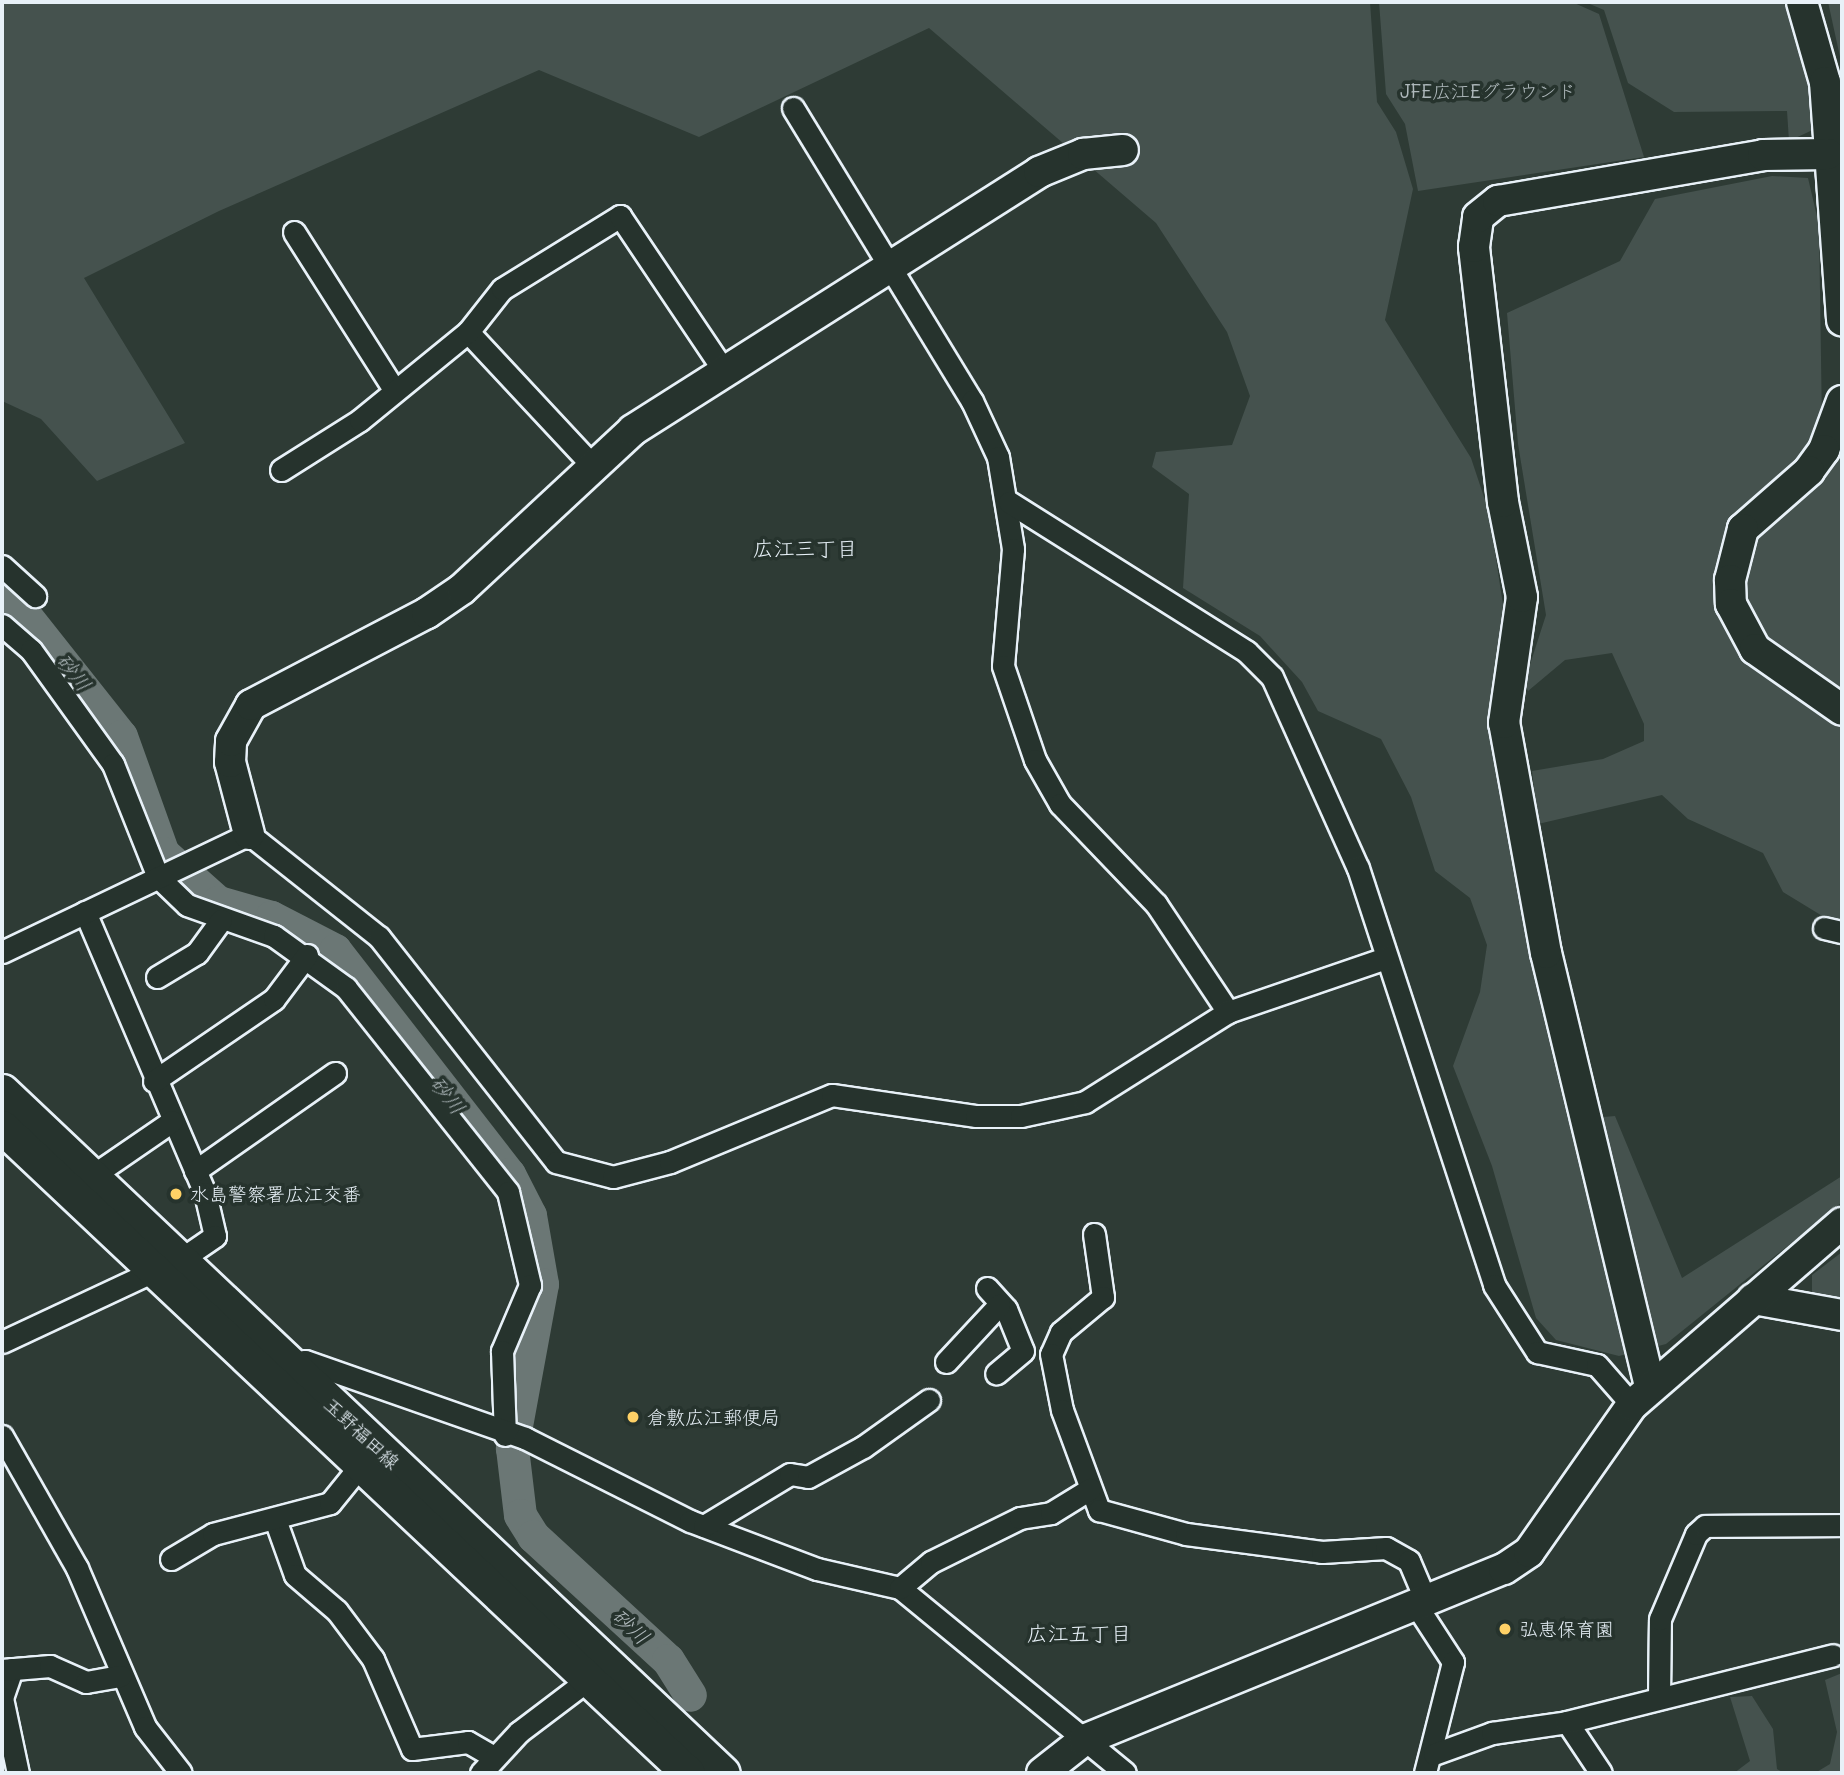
<!DOCTYPE html>
<meta charset="utf-8">
<style>
body{margin:0}
#map{position:relative;width:1844px;height:1775px;overflow:hidden;background:#2e3b35;font-family:Mali,"Klee One",sans-serif}
div>[style]{position:absolute}
[style*='--x']{left:calc(var(--x)*1px);top:calc(var(--y)*1px);width:calc(var(--w)*1px);rotate:calc(var(--a)*1deg)}
.green>*{inset:0;background:#45524e}
.river>*{height:33px;margin:-16.5px;padding:0 16.5px;transform-origin:16.5px;border-radius:16.5px;background:#6b7775}
.roads{filter:drop-shadow(2px 0 #e8f1f8) drop-shadow(-2px 0 #e8f1f8) drop-shadow(0 2px #e8f1f8) drop-shadow(0 -2px #e8f1f8)}
.street>*{height:21px;margin:-10.5px;padding:0 10.5px;transform-origin:10.5px;border-radius:10.5px;background:#26332d}
.secondary>*{height:30px;margin:-15px;padding:0 15px;transform-origin:15px;border-radius:15px;background:#26332d}
.primary>*{height:33px;margin:-16.5px;padding:0 16.5px;transform-origin:16.5px;border-radius:16.5px;background:#26332d}
.dots>*{width:19px;height:19px;translate:-50% -50%;box-sizing:border-box;border:4px solid #26332d;border-radius:50%}
span{translate:-50% -50%;white-space:nowrap;text-align:center;line-height:1.15;-webkit-text-stroke:7px #26332d;paint-order:stroke}
.park-label{font-size:19px;color:#afb9bc}
.poi-label{font-size:19px;color:#e8f1f8}
.left{translate:0 -50%;text-align:left}
.street-label{font-size:19px;color:#e8f1f8}
.neighbourhood-label{font-size:21px;color:#e8f1f8}
.water-label{font-size:21px;color:#b0babd;font-style:italic}
.frame{position:absolute;inset:0;border:4px solid #e8f1f8;pointer-events:none}
</style>
<div id="map">
<div class="green">
<i style="clip-path:polygon(2px 2px,1370px 2px,1377px 102px,1396px 132px,1413px 189px,1385px 320px,1471px 458px,1489px 512px,1503px 605px,1490px 718px,1530px 961px,1568px 1120px,1615px 1116px,1682px 1278px,1842px 1176px,1842px 1202px,1666px 1344px,1619px 1356px,1556px 1340px,1536px 1318px,1492px 1166px,1453px 1066px,1480px 992px,1487px 945px,1470px 898px,1435px 871px,1411px 797px,1381px 739px,1318px 711px,1302px 682px,1260px 636px,1183px 588px,1189px 494px,1152px 467px,1156px 452px,1232px 445px,1250px 396px,1227px 332px,1156px 223px,929px 28px,699px 137px,539px 70px,219px 211px,84px 278px,185px 443px,97px 481px,41px 419px,2px 401px)"></i>
<i style="clip-path:polygon(1379px 2px,1572px 2px,1599px 14px,1644px 157px,1418px 191px,1405px 124px,1386px 94px)"></i>
<i style="clip-path:polygon(1585px 2px,1790px 2px,1797px 7px,1819px 127px,1789px 141px,1787px 111px,1674px 112px,1628px 83px,1604px 10px)"></i>
<i style="clip-path:polygon(1828px 2px,1842px 2px,1842px 66px)"></i>
<i style="clip-path:polygon(1772px 176px,1808px 178px,1819px 225px,1822px 424px,1842px 435px,1842px 928px,1783px 892px,1763px 853px,1688px 819px,1662px 795px,1538px 824px,1532px 771px,1603px 759px,1644px 741px,1644px 724px,1612px 653px,1565px 660px,1528px 691px,1524px 683px,1546px 615px,1518px 444px,1507px 313px,1620px 261px,1655px 199px)"></i>
<i style="clip-path:polygon(1842px 1252px,1842px 1299px,1812px 1294px,1812px 1275px)"></i>
<i style="clip-path:polygon(1842px 1673px,1842px 1773px,1815px 1773px,1830px 1764px,1837px 1732px,1825px 1680px)"></i>
<i style="clip-path:polygon(1752px 1696px,1773px 1729px,1777px 1769px,1784px 1773px,1734px 1773px,1750px 1761px,1730px 1697px)"></i>
</div>
<div class="river">
<i style="--x:2;--y:586;--w:191;--a:51.6"></i>
<i style="--x:121;--y:736;--w:124;--a:70.3"></i>
<i style="--x:163;--y:853;--w:74;--a:41.7"></i>
<i style="--x:218;--y:902;--w:55;--a:15.8"></i>
<i style="--x:271;--y:917;--w:72;--a:27.3"></i>
<i style="--x:335;--y:950;--w:284;--a:52.2"></i>
<i style="--x:509;--y:1174;--w:46;--a:62.9"></i>
<i style="--x:530;--y:1215;--w:70;--a:80.1"></i>
<i style="--x:542;--y:1284;--w:167;--a:100.4"></i>
<i style="--x:512;--y:1448;--w:67;--a:83.2"></i>
<i style="--x:520;--y:1515;--w:25;--a:58"></i>
<i style="--x:533;--y:1536;--w:183;--a:42.6"></i>
<i style="--x:668;--y:1660;--w:41;--a:57.8"></i>
</div>
<div class="roads">
<div class="street">
<i style="--x:793;--y:108;--w:343;--a:58.6"></i>
<i style="--x:972;--y:401;--w:62;--a:65.1"></i>
<i style="--x:998;--y:457;--w:93;--a:80.7"></i>
<i style="--x:1013;--y:549;--w:117;--a:94.9"></i>
<i style="--x:1003;--y:666;--w:99;--a:71.2"></i>
<i style="--x:1035;--y:760;--w:51;--a:60.4"></i>
<i style="--x:1060;--y:804;--w:139;--a:46.2"></i>
<i style="--x:1156;--y:904;--w:130;--a:56.3"></i>
<i style="--x:294;--y:232;--w:188;--a:57.6"></i>
<i style="--x:468;--y:332;--w:180;--a:47"></i>
<i style="--x:281;--y:470;--w:93;--a:-32.3"></i>
<i style="--x:360;--y:420;--w:139;--a:-39.2"></i>
<i style="--x:468;--y:332;--w:55;--a:-51.7"></i>
<i style="--x:502;--y:289;--w:139;--a:-31.7"></i>
<i style="--x:620;--y:216;--w:188;--a:56.1"></i>
<i style="--x:1009;--y:502;--w:281;--a:32.2"></i>
<i style="--x:1247;--y:652;--w:35;--a:45"></i>
<i style="--x:1272;--y:677;--w:209;--a:65.8"></i>
<i style="--x:1358;--y:868;--w:439;--a:71.9"></i>
<i style="--x:1494;--y:1285;--w:80;--a:57.3"></i>
<i style="--x:1537;--y:1352;--w:61;--a:12.2"></i>
<i style="--x:1597;--y:1365;--w:53;--a:48.8"></i>
<i style="--x:2;--y:566;--w:45;--a:42.3"></i>
<i style="--x:2;--y:625;--w:38;--a:41"></i>
<i style="--x:31;--y:650;--w:140;--a:54.3"></i>
<i style="--x:113;--y:764;--w:122;--a:68.3"></i>
<i style="--x:158;--y:877;--w:40;--a:44"></i>
<i style="--x:187;--y:905;--w:92;--a:19.6"></i>
<i style="--x:274;--y:936;--w:89;--a:35.8"></i>
<i style="--x:346;--y:988;--w:260;--a:51.5"></i>
<i style="--x:508;--y:1192;--w:96;--a:76.7"></i>
<i style="--x:530;--y:1285;--w:72;--a:113"></i>
<i style="--x:502;--y:1351;--w:84;--a:88"></i>
<i style="--x:85;--y:912;--w:306;--a:66.9"></i>
<i style="--x:205;--y:1193;--w:44;--a:76.9"></i>
<i style="--x:215;--y:1236;--w:42;--a:145.6"></i>
<i style="--x:1824;--y:928;--w:18;--a:13"></i>
<i style="--x:2;--y:952;--w:274;--a:-25.5"></i>
<i style="--x:249;--y:834;--w:166;--a:38.4"></i>
<i style="--x:379;--y:937;--w:286;--a:51.8"></i>
<i style="--x:556;--y:1162;--w:59;--a:14.7"></i>
<i style="--x:613;--y:1177;--w:59;--a:-14.7"></i>
<i style="--x:670;--y:1162;--w:175;--a:-22.5"></i>
<i style="--x:832;--y:1095;--w:146;--a:8.3"></i>
<i style="--x:976;--y:1116;--w:45;--a:0"></i>
<i style="--x:1021;--y:1116;--w:66;--a:-12.3"></i>
<i style="--x:1085;--y:1102;--w:169;--a:-32.2"></i>
<i style="--x:1228;--y:1012;--w:167;--a:-18.9"></i>
<i style="--x:157;--y:977;--w:47;--a:-31"></i>
<i style="--x:197;--y:953;--w:41;--a:-54"></i>
<i style="--x:154;--y:1081;--w:145;--a:-34.3"></i>
<i style="--x:274;--y:999;--w:55;--a:-53.1"></i>
<i style="--x:195;--y:1171;--w:171;--a:-35"></i>
<i style="--x:92;--y:1176;--w:97;--a:-34.5"></i>
<i style="--x:1094;--y:1234;--w:64;--a:81.9"></i>
<i style="--x:1103;--y:1297;--w:55;--a:140.2"></i>
<i style="--x:1061;--y:1332;--w:24;--a:114"></i>
<i style="--x:1051;--y:1354;--w:57;--a:78.9"></i>
<i style="--x:1062;--y:1410;--w:107;--a:69.7"></i>
<i style="--x:1099;--y:1510;--w:90;--a:15.4"></i>
<i style="--x:1186;--y:1534;--w:137;--a:7.5"></i>
<i style="--x:1322;--y:1552;--w:64;--a:-3.6"></i>
<i style="--x:1386;--y:1548;--w:26;--a:29"></i>
<i style="--x:1409;--y:1561;--w:43;--a:67"></i>
<i style="--x:987;--y:1288;--w:28;--a:48"></i>
<i style="--x:1006;--y:1309;--w:45;--a:68"></i>
<i style="--x:1023;--y:1351;--w:35;--a:140"></i>
<i style="--x:2;--y:1342;--w:170;--a:-25.1"></i>
<i style="--x:946;--y:1362;--w:78;--a:-47.1"></i>
<i style="--x:289;--y:1364;--w:16;--a:-11"></i>
<i style="--x:305;--y:1361;--w:233;--a:19.3"></i>
<i style="--x:525;--y:1438;--w:185;--a:26.7"></i>
<i style="--x:690;--y:1521;--w:136;--a:20.7"></i>
<i style="--x:817;--y:1569;--w:85;--a:12.9"></i>
<i style="--x:900;--y:1588;--w:291;--a:39.4"></i>
<i style="--x:2;--y:1436;--w:152;--a:60.4"></i>
<i style="--x:77;--y:1568;--w:173;--a:66.8"></i>
<i style="--x:145;--y:1727;--w:58;--a:52"></i>
<i style="--x:276;--y:1522;--w:56;--a:70.3"></i>
<i style="--x:295;--y:1575;--w:55;--a:40.6"></i>
<i style="--x:337;--y:1611;--w:60;--a:53.1"></i>
<i style="--x:373;--y:1659;--w:98;--a:66.6"></i>
<i style="--x:412;--y:1749;--w:56;--a:-7.1"></i>
<i style="--x:468;--y:1742;--w:30;--a:30"></i>
<i style="--x:704;--y:1526;--w:100;--a:-31.2"></i>
<i style="--x:790;--y:1474;--w:18;--a:9"></i>
<i style="--x:808;--y:1477;--w:63;--a:-28.6"></i>
<i style="--x:863;--y:1447;--w:81;--a:-35.5"></i>
<i style="--x:171;--y:1559;--w:49;--a:-30.8"></i>
<i style="--x:213;--y:1534;--w:121;--a:-14.8"></i>
<i style="--x:330;--y:1503;--w:48;--a:-51"></i>
<i style="--x:900;--y:1588;--w:40;--a:-40"></i>
<i style="--x:931;--y:1562;--w:99;--a:-26.3"></i>
<i style="--x:1020;--y:1518;--w:31;--a:-9"></i>
<i style="--x:1051;--y:1513;--w:46;--a:-31.6"></i>
<i style="--x:1416;--y:1605;--w:68;--a:57"></i>
<i style="--x:1453;--y:1662;--w:114;--a:104.2"></i>
<i style="--x:12;--y:1669;--w:31;--a:109"></i>
<i style="--x:2;--y:1698;--w:77;--a:78"></i>
<i style="--x:2;--y:1670;--w:48;--a:-4.8"></i>
<i style="--x:50;--y:1666;--w:39;--a:24"></i>
<i style="--x:86;--y:1682;--w:35;--a:-10"></i>
<i style="--x:1659;--y:1697;--w:78;--a:-89.3"></i>
<i style="--x:1660;--y:1619;--w:92;--a:-67"></i>
<i style="--x:1696;--y:1534;--w:12;--a:-42"></i>
<i style="--x:1705;--y:1526;--w:137;--a:-0.4"></i>
<i style="--x:1567;--y:1722;--w:61;--a:56.3"></i>
<i style="--x:1434;--y:1754;--w:62;--a:-19.9"></i>
<i style="--x:1492;--y:1733;--w:76;--a:-8.3"></i>
<i style="--x:1567;--y:1722;--w:274;--a:-14.1"></i>
<i style="--x:481;--y:1773;--w:56;--a:-47.2"></i>
<i style="--x:519;--y:1732;--w:88;--a:-37.1"></i>
</div>
<div class="secondary">
<i style="--x:1802;--y:2;--w:83;--a:74"></i>
<i style="--x:1825;--y:82;--w:239;--a:85.9"></i>
<i style="--x:1842;--y:401;--w:52;--a:110.2"></i>
<i style="--x:1824;--y:450;--w:26;--a:126"></i>
<i style="--x:1809;--y:471;--w:88;--a:138.7"></i>
<i style="--x:1743;--y:529;--w:53;--a:104.3"></i>
<i style="--x:1730;--y:580;--w:24;--a:88"></i>
<i style="--x:1731;--y:604;--w:51;--a:61.9"></i>
<i style="--x:1755;--y:649;--w:106;--a:35"></i>
<i style="--x:249;--y:834;--w:74;--a:-104.8"></i>
<i style="--x:230;--y:762;--w:21;--a:-87"></i>
<i style="--x:231;--y:741;--w:41;--a:-60.9"></i>
<i style="--x:251;--y:705;--w:199;--a:-27.6"></i>
<i style="--x:427;--y:613;--w:42;--a:-34.4"></i>
<i style="--x:462;--y:589;--w:233;--a:-42.9"></i>
<i style="--x:633;--y:430;--w:481;--a:-32.4"></i>
<i style="--x:1039;--y:172;--w:48;--a:-22.2"></i>
<i style="--x:1083;--y:154;--w:40;--a:-5.7"></i>
<i style="--x:1753;--y:1299;--w:90;--a:10.2"></i>
<i style="--x:1650;--y:1386;--w:445;--a:-103.5"></i>
<i style="--x:1546;--y:953;--w:234;--a:-100.3"></i>
<i style="--x:1504;--y:723;--w:127;--a:-81.9"></i>
<i style="--x:1522;--y:597;--w:97;--a:-101.3"></i>
<i style="--x:1503;--y:502;--w:257;--a:-96.5"></i>
<i style="--x:1474;--y:247;--w:30;--a:-82"></i>
<i style="--x:1478;--y:217;--w:26;--a:-39"></i>
<i style="--x:1498;--y:201;--w:269;--a:-9.8"></i>
<i style="--x:1763;--y:155;--w:65;--a:-0.9"></i>
<i style="--x:1042;--y:1773;--w:53;--a:-38.2"></i>
<i style="--x:1084;--y:1740;--w:453;--a:-22.2"></i>
<i style="--x:1504;--y:1569;--w:30;--a:-34"></i>
<i style="--x:1529;--y:1552;--w:179;--a:-55"></i>
<i style="--x:1632;--y:1405;--w:278;--a:-40.9"></i>
</div>
<div class="primary">
<i style="--x:2;--y:1091;--w:992;--a:43.41"></i>
<i style="--x:2;--y:1127;--w:942;--a:43.28"></i>
</div>
</div>
<div class="dots">
<i style="left:176px;top:1194px;background:#ffd166"></i>
<i style="left:633px;top:1417px;background:#ffd166"></i>
<i style="left:1505px;top:1629px;background:#ffd166"></i>
</div>
<div class="park-label">
<span style="left:1488px;top:91px">JFE広江Eグラウンド</span>
</div>
<div class="poi-label">
<span class="left" style="left:190px;top:1194px">水島警察署広江交番</span>
<span class="left" style="left:647px;top:1417px">倉敷広江郵便局</span>
<span class="left" style="left:1519px;top:1629px">弘恵保育園</span>
</div>
<div class="street-label">
<span style="left:362px;top:1433px;rotate:43deg">玉野福田線</span>
</div>
<div class="neighbourhood-label">
<span style="left:805px;top:548px">広江三丁目</span>
<span style="left:1079px;top:1633px">広江五丁目</span>
</div>
<div class="water-label">
<span style="left:74px;top:672px;rotate:51deg">砂川</span>
<span style="left:448px;top:1095px;rotate:52deg">砂川</span>
<span style="left:631px;top:1626px;rotate:42deg">砂川</span>
</div>
<div class="frame"></div>
</div>
